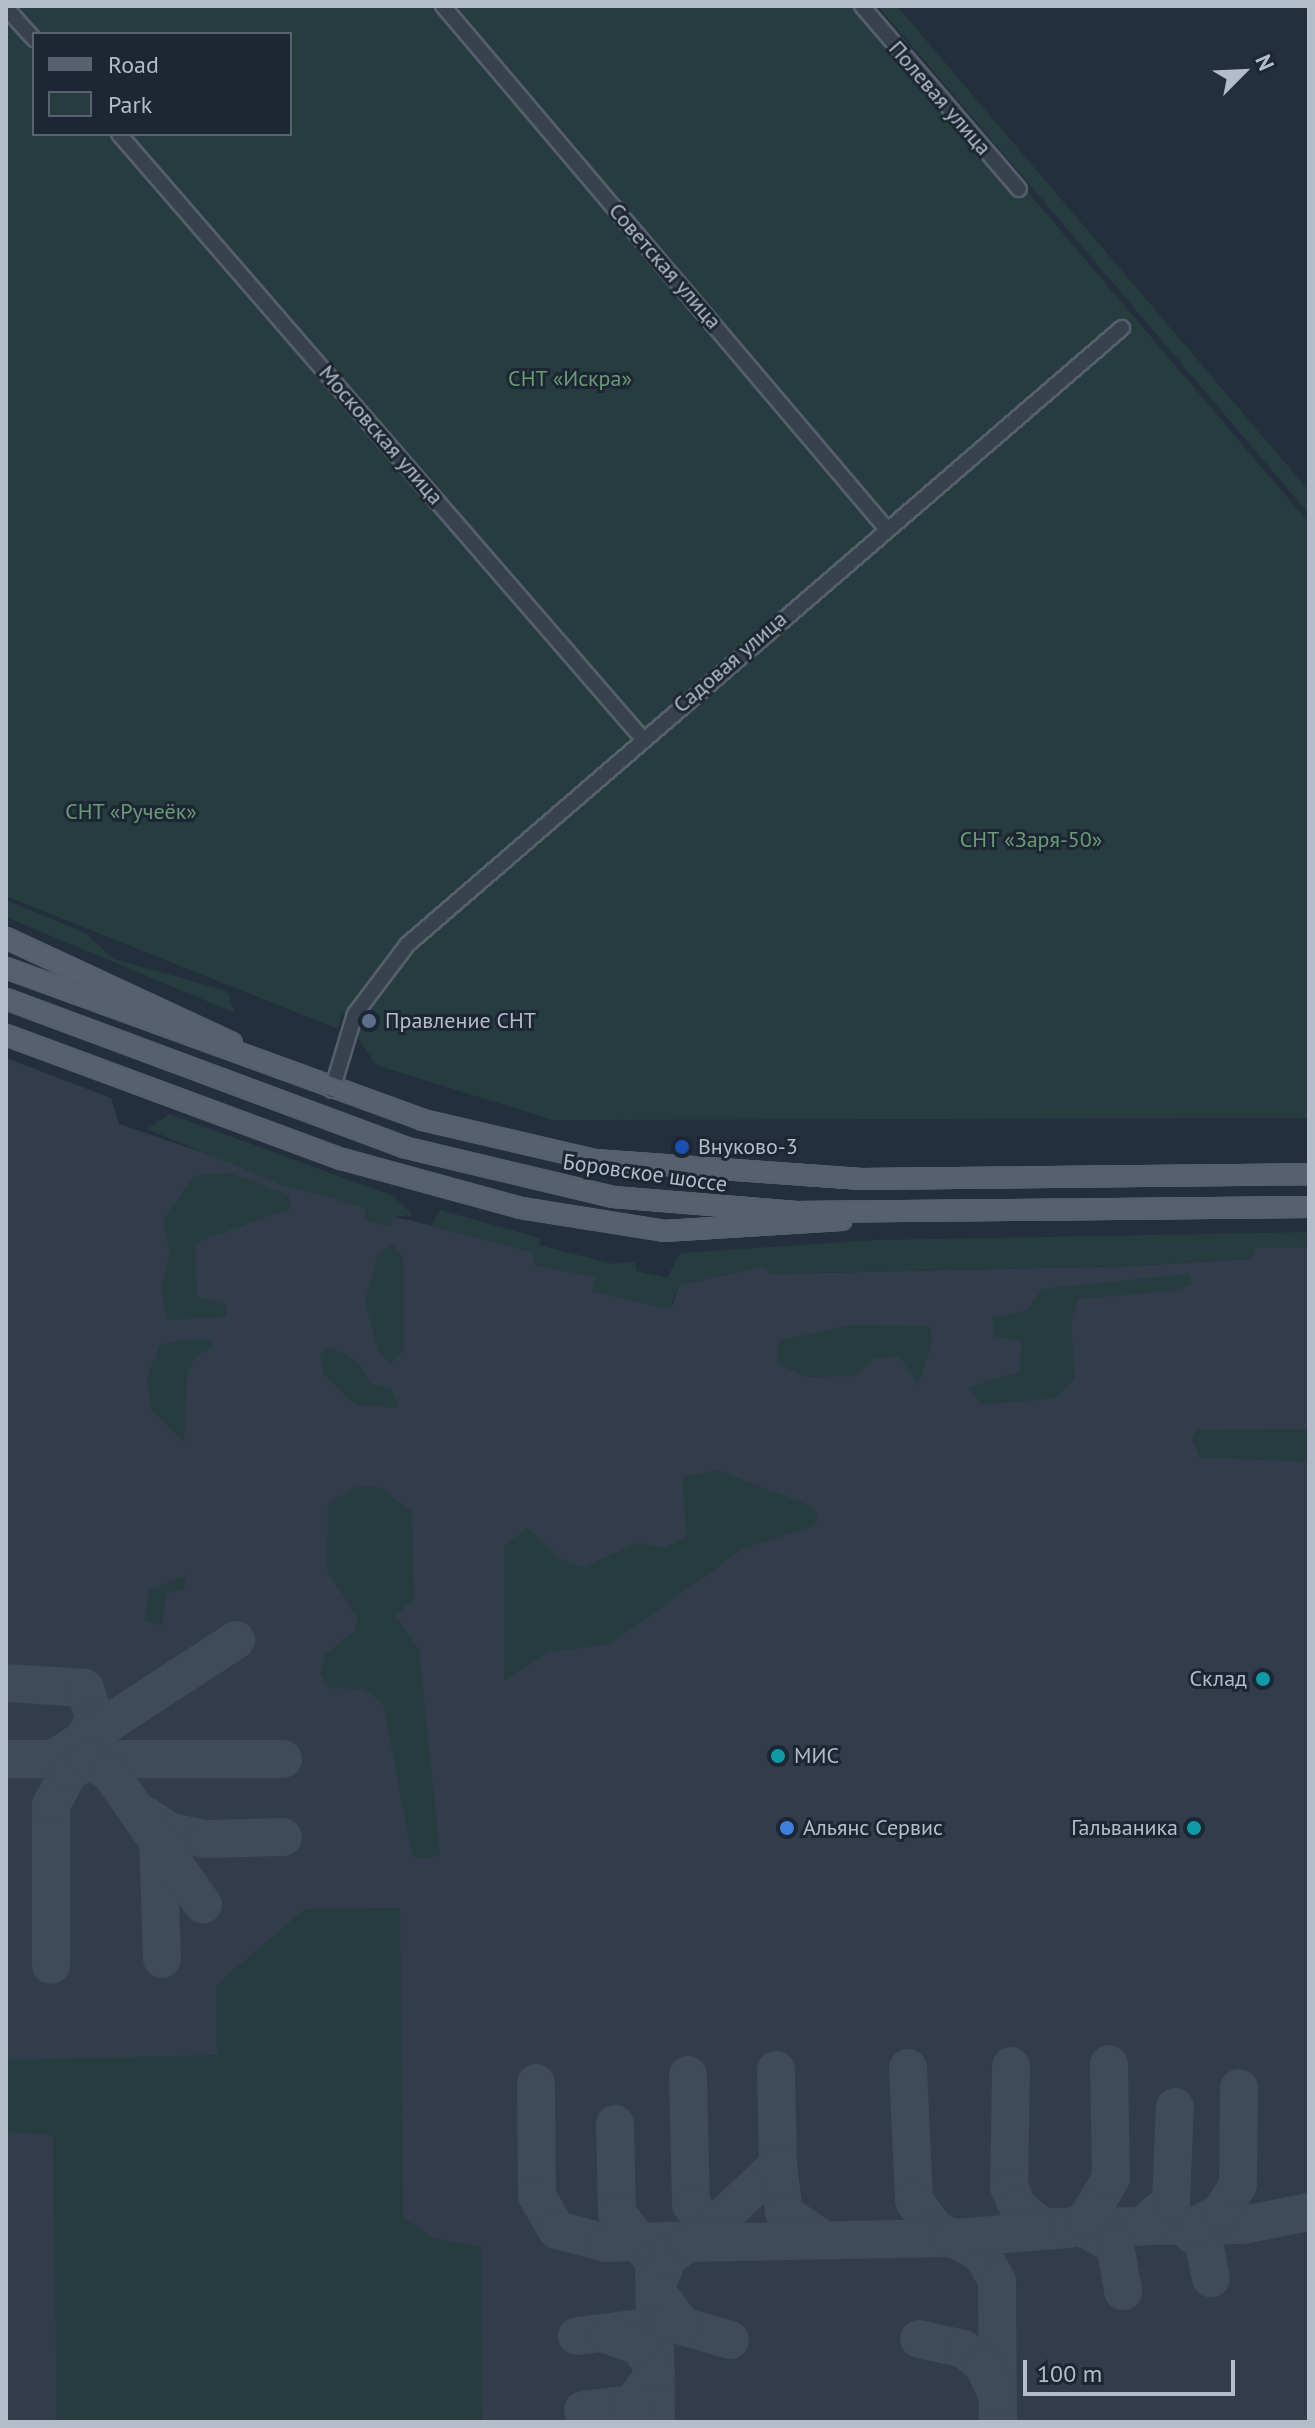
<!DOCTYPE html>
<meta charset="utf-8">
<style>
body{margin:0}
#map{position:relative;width:1315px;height:2428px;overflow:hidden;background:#242f3e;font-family:"PT Sans",sans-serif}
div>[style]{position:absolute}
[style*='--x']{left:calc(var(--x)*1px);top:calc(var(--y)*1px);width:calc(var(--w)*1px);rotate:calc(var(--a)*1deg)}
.airport>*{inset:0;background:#323c4b}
.green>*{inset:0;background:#263c3f}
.taxiway>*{height:38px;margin:-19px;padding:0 19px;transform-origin:19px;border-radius:19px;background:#3f4a5a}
.roads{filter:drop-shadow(2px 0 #565f6c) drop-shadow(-2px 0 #565f6c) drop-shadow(0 2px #565f6c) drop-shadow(0 -2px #565f6c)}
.minor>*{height:14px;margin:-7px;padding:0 7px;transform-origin:7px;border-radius:7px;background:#38414e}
.major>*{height:18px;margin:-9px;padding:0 9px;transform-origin:9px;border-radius:9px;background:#56606e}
.dots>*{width:22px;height:22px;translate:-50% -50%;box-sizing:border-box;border:4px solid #1d2633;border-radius:50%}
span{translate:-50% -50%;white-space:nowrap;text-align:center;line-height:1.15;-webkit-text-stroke:6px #1d2633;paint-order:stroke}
.street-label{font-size:22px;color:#b4bcc9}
.park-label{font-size:22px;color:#6b9a76}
.poi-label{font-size:22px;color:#b4bcc9}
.left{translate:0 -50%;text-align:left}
.right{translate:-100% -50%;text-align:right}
.frame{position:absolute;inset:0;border:8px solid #b4bcc9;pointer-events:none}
.legend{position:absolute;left:32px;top:32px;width:260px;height:104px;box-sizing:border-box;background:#1d2633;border:2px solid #59626f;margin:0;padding:10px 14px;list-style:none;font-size:24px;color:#b4bcc9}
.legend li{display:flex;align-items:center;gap:16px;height:40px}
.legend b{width:40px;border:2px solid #59626f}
.north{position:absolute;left:1203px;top:32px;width:80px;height:80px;-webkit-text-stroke:6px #1d2633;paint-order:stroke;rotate:66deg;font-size:22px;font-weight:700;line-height:32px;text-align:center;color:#b4bcc9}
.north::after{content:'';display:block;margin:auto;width:28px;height:36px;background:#b4bcc9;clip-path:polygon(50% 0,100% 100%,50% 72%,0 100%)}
.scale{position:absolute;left:1023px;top:2360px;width:212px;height:36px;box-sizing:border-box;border:4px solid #b4bcc9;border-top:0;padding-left:10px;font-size:24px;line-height:28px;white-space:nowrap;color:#b4bcc9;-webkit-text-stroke:6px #1d2633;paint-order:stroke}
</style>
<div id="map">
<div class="airport">
<i style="clip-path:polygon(6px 1058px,111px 1098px,119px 1124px,367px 1208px,364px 1218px,390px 1226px,393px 1217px,409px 1220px,535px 1253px,534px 1265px,596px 1277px,593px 1292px,673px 1305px,679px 1285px,765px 1266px,770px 1274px,1131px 1266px,1251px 1259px,1255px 1248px,1309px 1248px,1309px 2422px,6px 2422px)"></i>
</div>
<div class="green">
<i style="clip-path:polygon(evenodd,6px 6px,870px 6px,1309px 523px,1309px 1118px,553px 1120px,376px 1065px,342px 1013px,338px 1029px,6px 896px,6px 6px,34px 34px,290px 34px,290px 134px,34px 134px,34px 34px)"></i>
<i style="clip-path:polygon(878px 6px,897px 6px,1309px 491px,1309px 514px)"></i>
<i style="clip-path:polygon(6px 900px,85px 933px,114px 959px,227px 991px,235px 1013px,6px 917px)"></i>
<i style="clip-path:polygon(169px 1114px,393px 1196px,413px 1215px,393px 1217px,390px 1227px,364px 1219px,367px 1208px,285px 1186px,147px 1129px)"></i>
<i style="clip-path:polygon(230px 1173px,289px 1195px,291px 1208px,195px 1243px,197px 1297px,227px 1305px,226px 1317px,167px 1320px,161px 1289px,170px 1253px,163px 1220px,194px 1176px)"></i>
<i style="clip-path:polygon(440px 1210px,540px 1238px,539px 1245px,613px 1264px,635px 1261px,636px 1271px,667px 1278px,680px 1253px,877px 1240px,1309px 1232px,1309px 1248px,1255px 1248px,1252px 1259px,1131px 1266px,769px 1274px,765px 1266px,679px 1285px,670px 1309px,593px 1292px,595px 1277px,534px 1265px,535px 1253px,431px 1226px)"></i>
<i style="clip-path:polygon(392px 1244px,403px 1258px,404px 1348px,390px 1364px,378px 1350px,365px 1301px,379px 1252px)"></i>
<i style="clip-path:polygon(1189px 1274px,1191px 1285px,1173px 1291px,1078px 1299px,1071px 1321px,1075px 1379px,1055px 1398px,981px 1405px,969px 1387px,1019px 1372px,1022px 1341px,995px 1337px,992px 1318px,1028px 1310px,1042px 1289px)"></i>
<i style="clip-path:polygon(850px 1325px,930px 1326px,932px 1344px,918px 1385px,900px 1357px,873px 1358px,856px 1376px,808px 1377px,777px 1364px,778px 1341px)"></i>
<i style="clip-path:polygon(189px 1339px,210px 1340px,212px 1347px,195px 1357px,187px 1376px,184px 1442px,151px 1409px,147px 1378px,160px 1345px)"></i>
<i style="clip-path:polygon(331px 1347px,360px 1364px,371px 1385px,390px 1387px,399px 1408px,356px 1405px,324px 1375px,320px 1355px)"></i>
<i style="clip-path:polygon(1309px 1429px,1309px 1462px,1200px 1457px,1192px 1439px,1196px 1430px)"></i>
<i style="clip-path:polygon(717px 1470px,814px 1507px,818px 1517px,813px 1526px,744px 1548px,610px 1644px,549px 1652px,504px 1680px,504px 1545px,528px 1528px,560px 1559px,583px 1568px,636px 1543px,665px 1548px,687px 1536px,682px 1477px)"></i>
<i style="clip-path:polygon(354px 1487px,380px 1487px,412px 1512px,414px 1599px,395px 1616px,419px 1650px,440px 1854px,424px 1859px,412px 1855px,383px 1703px,363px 1689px,328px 1688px,320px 1674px,325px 1655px,354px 1631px,358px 1618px,327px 1570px,328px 1504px)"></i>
<i style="clip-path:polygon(187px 1575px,184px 1589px,166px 1594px,162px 1625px,145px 1620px,149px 1590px)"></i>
<i style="clip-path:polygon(400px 1908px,403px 2218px,433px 2238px,481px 2247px,482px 2422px,57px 2422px,53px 2135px,6px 2132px,6px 1991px,8px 2060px,217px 2055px,216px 1985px,305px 1909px)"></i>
</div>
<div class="taxiway">
<i style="--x:6;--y:1683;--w:79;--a:3.6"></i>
<i style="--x:85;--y:1688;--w:34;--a:73"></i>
<i style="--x:95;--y:1720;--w:33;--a:123"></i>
<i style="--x:55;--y:1758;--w:216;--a:-33.1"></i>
<i style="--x:6;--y:1759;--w:277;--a:0"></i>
<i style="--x:145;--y:1815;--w:30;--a:34"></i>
<i style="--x:170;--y:1832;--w:37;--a:11"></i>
<i style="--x:206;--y:1839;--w:77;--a:-1.5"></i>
<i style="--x:158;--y:1839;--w:120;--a:88.1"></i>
<i style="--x:51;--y:1965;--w:160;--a:-90"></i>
<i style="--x:51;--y:1805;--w:38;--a:-61"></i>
<i style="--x:69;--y:1772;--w:23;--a:-31"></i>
<i style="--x:89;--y:1760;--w:25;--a:32"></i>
<i style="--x:110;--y:1773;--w:161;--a:54.8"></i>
<i style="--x:1011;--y:2066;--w:121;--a:90.9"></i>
<i style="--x:1009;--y:2187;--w:22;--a:66"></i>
<i style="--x:1018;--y:2207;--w:31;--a:40"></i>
<i style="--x:1042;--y:2227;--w:201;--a:-0.6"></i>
<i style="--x:1243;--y:2225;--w:67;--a:-11.1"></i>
<i style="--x:908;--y:2068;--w:133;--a:87.4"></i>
<i style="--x:914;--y:2201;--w:35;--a:53"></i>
<i style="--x:935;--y:2229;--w:52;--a:27.6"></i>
<i style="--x:981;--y:2253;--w:32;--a:60"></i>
<i style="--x:997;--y:2281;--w:141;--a:89.6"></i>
<i style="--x:688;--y:2075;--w:129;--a:88.7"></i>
<i style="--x:691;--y:2204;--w:36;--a:54"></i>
<i style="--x:712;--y:2233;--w:23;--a:18"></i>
<i style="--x:536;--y:2083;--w:113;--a:89.5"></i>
<i style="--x:537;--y:2196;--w:39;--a:60"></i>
<i style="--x:557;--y:2230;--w:51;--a:14.9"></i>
<i style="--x:606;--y:2243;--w:92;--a:-1.9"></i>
<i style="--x:698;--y:2240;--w:110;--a:-43.2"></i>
<i style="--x:778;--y:2165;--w:95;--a:-91.2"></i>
<i style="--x:615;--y:2124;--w:89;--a:88.7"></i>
<i style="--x:617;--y:2213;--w:61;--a:52.9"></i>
<i style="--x:654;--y:2262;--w:160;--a:89.3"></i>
<i style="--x:778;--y:2165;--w:48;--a:82.9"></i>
<i style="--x:784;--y:2213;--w:45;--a:34"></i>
<i style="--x:1182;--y:2226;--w:28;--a:38"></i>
<i style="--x:1204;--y:2243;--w:36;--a:79"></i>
<i style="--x:1196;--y:2226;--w:29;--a:-29"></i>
<i style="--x:1221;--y:2212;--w:32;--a:-58"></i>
<i style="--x:1238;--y:2185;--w:97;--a:-89.4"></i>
<i style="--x:1141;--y:2227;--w:40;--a:-41"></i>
<i style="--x:1171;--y:2201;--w:94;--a:-87.6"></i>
<i style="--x:1085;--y:2229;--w:34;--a:28"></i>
<i style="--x:1115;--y:2245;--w:47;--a:80.1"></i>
<i style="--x:577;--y:2336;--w:56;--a:-7.1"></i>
<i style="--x:919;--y:2339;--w:46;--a:12.5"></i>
<i style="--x:964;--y:2349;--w:26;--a:40"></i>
<i style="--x:984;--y:2366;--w:32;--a:66"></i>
<i style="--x:730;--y:2340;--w:50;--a:-163.7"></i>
<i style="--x:682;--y:2326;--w:46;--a:-126.1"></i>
<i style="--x:655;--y:2289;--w:36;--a:-67"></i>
<i style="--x:669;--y:2256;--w:23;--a:-34"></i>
<i style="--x:688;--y:2243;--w:265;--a:-1.1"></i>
<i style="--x:953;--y:2238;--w:116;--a:-4.4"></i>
<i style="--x:1069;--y:2229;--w:19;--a:-28"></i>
<i style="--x:1086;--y:2220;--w:49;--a:-59.2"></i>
<i style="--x:1111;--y:2178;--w:114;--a:-91"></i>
<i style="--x:583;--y:2410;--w:49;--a:-7"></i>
<i style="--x:632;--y:2404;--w:40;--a:-53"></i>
<i style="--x:656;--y:2372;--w:31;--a:-123"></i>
<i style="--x:639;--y:2346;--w:31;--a:-161"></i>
</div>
<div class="roads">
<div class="minor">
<i style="--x:443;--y:6;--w:683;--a:49.69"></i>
<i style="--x:862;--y:6;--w:241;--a:49.4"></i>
<i style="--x:6;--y:8;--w:42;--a:47.9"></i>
<i style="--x:119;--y:134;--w:799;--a:49.11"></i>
<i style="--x:332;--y:1090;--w:79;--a:-73.2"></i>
<i style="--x:355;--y:1014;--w:88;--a:-52.9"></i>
<i style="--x:408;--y:944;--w:943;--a:-40.79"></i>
</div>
<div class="major">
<i style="--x:6;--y:938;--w:249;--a:24.9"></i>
<i style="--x:6;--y:968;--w:444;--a:20"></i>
<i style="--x:423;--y:1120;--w:177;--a:13.1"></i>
<i style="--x:595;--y:1160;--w:267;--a:4.1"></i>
<i style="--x:861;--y:1179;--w:448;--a:-0.6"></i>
<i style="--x:6;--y:999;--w:424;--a:20.4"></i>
<i style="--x:403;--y:1147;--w:216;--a:13.4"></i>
<i style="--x:613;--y:1197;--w:184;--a:4.7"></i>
<i style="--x:796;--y:1212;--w:513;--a:-0.56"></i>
<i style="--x:6;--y:1035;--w:358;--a:20.3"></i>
<i style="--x:342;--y:1159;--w:186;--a:15.3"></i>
<i style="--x:521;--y:1208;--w:145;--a:9.1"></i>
<i style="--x:664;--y:1231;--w:178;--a:-3.5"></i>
</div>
</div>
<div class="dots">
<i style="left:369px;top:1021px;background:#5c6f8a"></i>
<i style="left:682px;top:1147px;background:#1a4fb4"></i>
<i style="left:1263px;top:1679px;background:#0f9aa8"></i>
<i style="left:778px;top:1756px;background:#0f9aa8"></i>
<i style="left:787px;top:1828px;background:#3f7fe0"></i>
<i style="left:1194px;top:1828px;background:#0f9aa8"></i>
</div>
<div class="street-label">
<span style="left:940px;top:98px;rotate:49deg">Полевая улица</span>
<span style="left:665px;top:266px;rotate:49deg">Советская улица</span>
<span style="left:381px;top:435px;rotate:49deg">Московская улица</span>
<span style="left:730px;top:662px;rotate:-41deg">Садовая улица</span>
<span style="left:645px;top:1173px;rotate:8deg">Боровское шоссе</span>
</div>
<div class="park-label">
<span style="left:570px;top:379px">СНТ «Искра»</span>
<span style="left:131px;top:812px">СНТ «Ручеёк»</span>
<span style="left:1031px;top:840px">СНТ «Заря-50»</span>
</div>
<div class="poi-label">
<span class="left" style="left:385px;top:1021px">Правление СНТ</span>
<span class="left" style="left:698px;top:1147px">Внуково-3</span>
<span class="right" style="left:1247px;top:1679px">Склад</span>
<span class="left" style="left:794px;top:1756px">МИС</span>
<span class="left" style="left:803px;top:1828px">Альянс Сервис</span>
<span class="right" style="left:1178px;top:1828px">Гальваника</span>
</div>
<div class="frame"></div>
<ul class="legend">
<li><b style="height:10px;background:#56606e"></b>Road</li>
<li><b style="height:22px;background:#263c3f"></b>Park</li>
</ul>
<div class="north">N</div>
<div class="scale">100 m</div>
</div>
